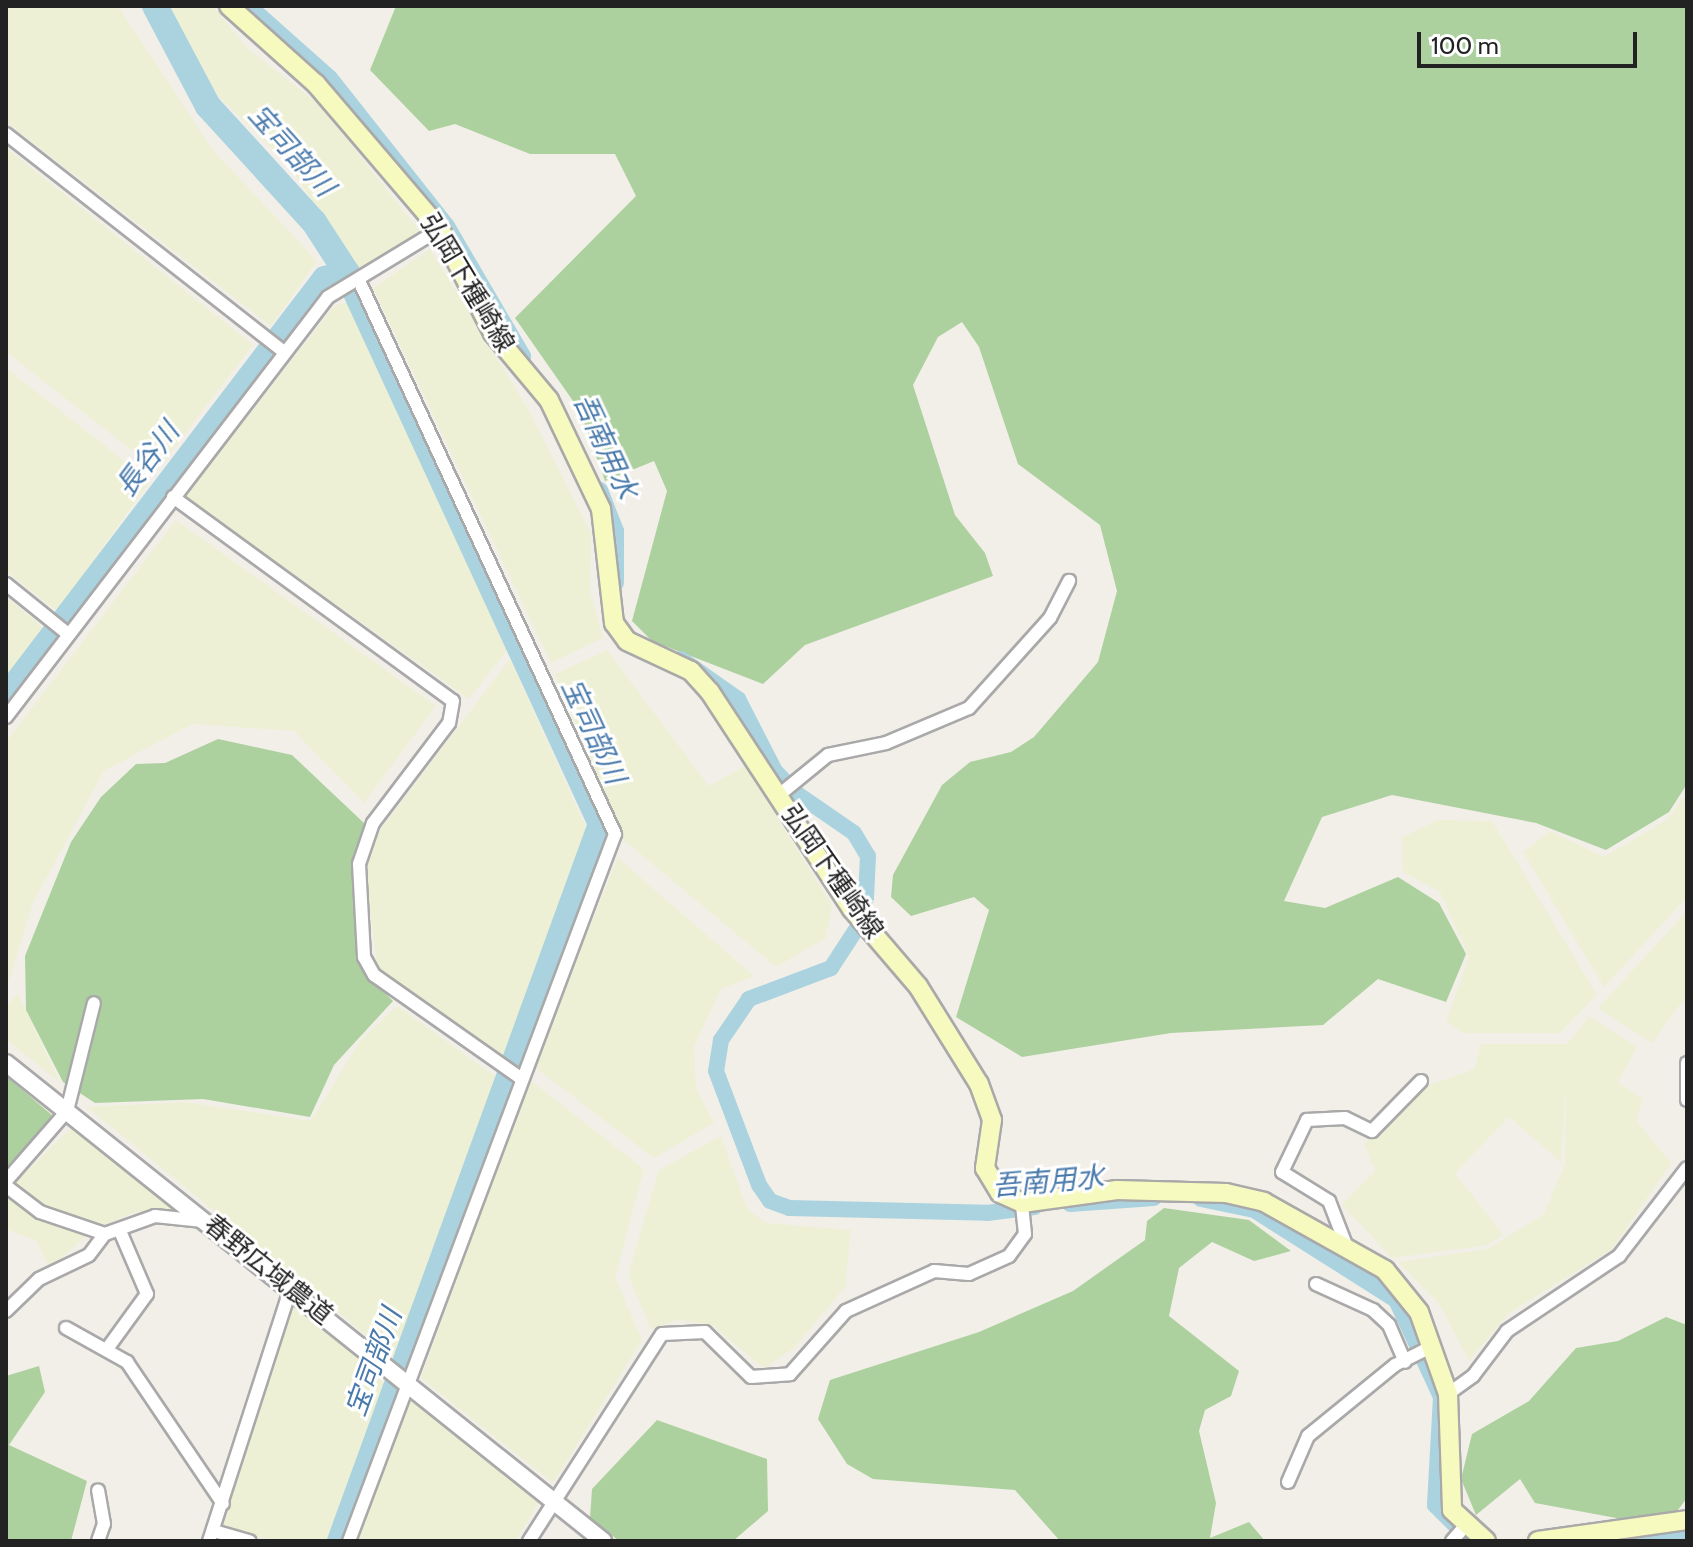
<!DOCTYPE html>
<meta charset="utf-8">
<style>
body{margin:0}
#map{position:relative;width:1693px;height:1547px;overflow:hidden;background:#f2efe9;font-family:Cabin,"Noto Sans JP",sans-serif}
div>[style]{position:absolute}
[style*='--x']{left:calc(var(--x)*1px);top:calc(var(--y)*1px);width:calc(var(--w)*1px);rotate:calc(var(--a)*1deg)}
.farmland>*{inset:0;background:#eef0d5}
.forest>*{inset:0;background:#add19e}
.canal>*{height:16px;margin:-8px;padding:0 8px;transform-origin:8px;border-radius:8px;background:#aad3df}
.river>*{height:26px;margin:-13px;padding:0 13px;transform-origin:13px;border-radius:13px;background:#aad3df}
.roads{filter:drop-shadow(2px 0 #a9a9a9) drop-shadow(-2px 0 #a9a9a9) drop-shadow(0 2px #a9a9a9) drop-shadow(0 -2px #a9a9a9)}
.minor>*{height:12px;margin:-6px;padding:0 6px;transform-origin:6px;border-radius:6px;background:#fff}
.tertiary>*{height:16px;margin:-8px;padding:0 8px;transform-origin:8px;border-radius:8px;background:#fff}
.secondary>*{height:18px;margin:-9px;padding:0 9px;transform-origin:9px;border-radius:9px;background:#f7fabf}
span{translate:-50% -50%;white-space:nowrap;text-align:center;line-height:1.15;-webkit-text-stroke:6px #fff;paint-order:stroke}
.street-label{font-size:26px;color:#222}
.water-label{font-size:28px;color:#4a7aab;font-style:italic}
.frame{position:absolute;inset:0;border:8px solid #222;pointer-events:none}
.scale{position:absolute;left:1417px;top:32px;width:220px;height:36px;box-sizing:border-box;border:4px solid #222;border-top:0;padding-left:10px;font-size:24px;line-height:28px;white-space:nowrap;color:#222;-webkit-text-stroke:6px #fff;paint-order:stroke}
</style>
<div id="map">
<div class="farmland">
<i style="clip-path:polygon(6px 6px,118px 6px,212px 149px,317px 261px,271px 326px,6px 122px)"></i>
<i style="clip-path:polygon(167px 6px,213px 6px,247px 48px,320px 105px,421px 233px,359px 273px,289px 165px,209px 87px)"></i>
<i style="clip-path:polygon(6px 148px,253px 345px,157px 470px,6px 352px)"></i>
<i style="clip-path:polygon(430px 249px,528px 409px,591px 533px,590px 592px,603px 638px,551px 663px,373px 288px)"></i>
<i style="clip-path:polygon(349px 302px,507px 650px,469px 699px,185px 497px,334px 306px)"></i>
<i style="clip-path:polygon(6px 368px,150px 481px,57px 611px,6px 571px)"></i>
<i style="clip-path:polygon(176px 520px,436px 706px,364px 803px,294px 731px,192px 724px,104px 771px,33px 903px,6px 990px,6px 742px)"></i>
<i style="clip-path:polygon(6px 597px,45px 629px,6px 677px)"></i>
<i style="clip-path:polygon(607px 650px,709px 786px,745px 766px,832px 905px,826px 938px,776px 967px,625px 841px,555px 674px)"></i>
<i style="clip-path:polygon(510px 659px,593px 843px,509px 1065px,378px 972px,364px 864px,380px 830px)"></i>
<i style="clip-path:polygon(1687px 792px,1687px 897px,1604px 987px,1523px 852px,1550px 831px,1604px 857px,1668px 819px)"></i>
<i style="clip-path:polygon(1438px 820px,1492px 821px,1597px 995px,1560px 1033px,1463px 1033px,1446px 1022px,1469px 957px,1440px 892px,1403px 872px,1402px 837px)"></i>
<i style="clip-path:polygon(618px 858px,754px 976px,721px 989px,694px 1047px,696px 1088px,714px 1123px,654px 1158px,533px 1066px)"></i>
<i style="clip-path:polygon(1687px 911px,1687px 995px,1652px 1043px,1598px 1008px)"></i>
<i style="clip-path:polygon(18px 994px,60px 1082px,6px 1040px,6px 1007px)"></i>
<i style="clip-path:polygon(397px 1006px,503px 1082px,398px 1361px,87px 1107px,186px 1102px,311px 1121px,360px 1041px)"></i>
<i style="clip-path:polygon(1589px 1016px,1637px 1047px,1618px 1082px,1643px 1099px,1636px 1120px,1671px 1163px,1612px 1249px,1509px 1313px,1469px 1361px,1440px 1305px,1398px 1262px,1488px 1249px,1544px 1214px,1565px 1164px,1566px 1080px,1561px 1162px,1509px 1117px,1455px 1173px,1503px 1235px,1487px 1245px,1392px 1258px,1342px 1205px,1375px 1171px,1364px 1144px,1427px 1086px,1474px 1069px,1481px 1044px,1567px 1044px)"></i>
<i style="clip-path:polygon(529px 1079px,644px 1169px,615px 1277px,642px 1340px,553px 1483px,421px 1378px)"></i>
<i style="clip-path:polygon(73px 1126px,183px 1217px,135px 1212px,93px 1230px,49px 1269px,37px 1241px,6px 1229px,6px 1192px)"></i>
<i style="clip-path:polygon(721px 1136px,747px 1209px,767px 1223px,851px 1230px,845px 1287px,793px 1349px,764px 1368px,712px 1325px,677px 1320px,651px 1329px,628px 1275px,659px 1170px)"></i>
<i style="clip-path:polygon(292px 1300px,389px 1387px,334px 1541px,275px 1541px,220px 1527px)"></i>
<i style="clip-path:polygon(409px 1399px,539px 1502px,516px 1541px,356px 1541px)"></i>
</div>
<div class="forest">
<i style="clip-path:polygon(396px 6px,1687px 6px,1687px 784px,1669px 812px,1606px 850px,1536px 823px,1392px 795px,1322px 817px,1284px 901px,1325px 908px,1398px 877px,1439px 903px,1466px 954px,1446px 1002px,1378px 979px,1323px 1025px,1171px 1033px,1022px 1057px,956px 1017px,989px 910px,974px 897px,911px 916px,891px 897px,893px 875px,942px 785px,970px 762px,1011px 752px,1034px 737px,1098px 662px,1117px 591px,1100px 525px,1018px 464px,979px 347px,962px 322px,938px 337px,913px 385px,955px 515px,985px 553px,993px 576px,805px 645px,763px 684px,652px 641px,632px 621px,667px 491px,654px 461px,605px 481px,580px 411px,515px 318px,636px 196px,615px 154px,530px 154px,455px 124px,429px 131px,370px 70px)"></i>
<i style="clip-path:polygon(218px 739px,292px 755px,365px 824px,354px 858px,356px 932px,373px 981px,393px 1001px,334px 1065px,310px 1117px,203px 1099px,95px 1103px,63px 1082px,26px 1010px,25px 956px,71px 842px,101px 797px,136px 764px,165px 763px)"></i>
<i style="clip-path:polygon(6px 1076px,53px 1116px,6px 1168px)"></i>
<i style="clip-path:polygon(1164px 1208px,1249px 1220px,1291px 1251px,1254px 1261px,1212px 1242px,1179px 1268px,1169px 1316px,1239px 1371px,1231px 1396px,1205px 1410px,1199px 1431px,1216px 1503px,1210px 1538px,1249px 1522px,1265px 1541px,1060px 1541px,1015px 1490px,873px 1479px,847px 1464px,818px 1419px,830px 1380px,979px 1332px,1073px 1291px,1145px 1240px,1147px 1221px)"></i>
<i style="clip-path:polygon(1666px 1317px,1687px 1325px,1687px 1498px,1671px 1519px,1627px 1520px,1535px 1503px,1520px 1479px,1476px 1515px,1461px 1479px,1472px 1434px,1529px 1401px,1576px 1348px,1618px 1341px)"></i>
<i style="clip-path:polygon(39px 1366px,45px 1392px,9px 1445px,87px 1481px,71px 1541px,6px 1541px,6px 1376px)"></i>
<i style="clip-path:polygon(657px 1420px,767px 1459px,768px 1511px,733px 1541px,619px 1541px,590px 1518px,592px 1489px)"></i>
</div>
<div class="canal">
<i style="--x:249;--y:6;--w:108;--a:41.6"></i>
<i style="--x:330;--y:78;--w:189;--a:51.7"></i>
<i style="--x:447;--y:226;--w:151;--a:59.7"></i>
<i style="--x:600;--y:490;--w:44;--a:68.7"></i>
<i style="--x:616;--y:531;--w:52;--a:90"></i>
<i style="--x:681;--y:659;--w:70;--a:35.1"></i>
<i style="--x:738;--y:699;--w:81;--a:62.8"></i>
<i style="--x:775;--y:771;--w:30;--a:46"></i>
<i style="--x:796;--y:793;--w:70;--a:34.6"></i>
<i style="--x:854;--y:833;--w:27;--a:59"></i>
<i style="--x:868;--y:856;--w:43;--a:92.7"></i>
<i style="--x:857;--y:928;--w:48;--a:123"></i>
<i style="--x:831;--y:968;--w:88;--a:159.3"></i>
<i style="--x:749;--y:999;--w:50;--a:124.3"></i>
<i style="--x:721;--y:1040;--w:31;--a:99"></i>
<i style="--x:716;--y:1071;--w:122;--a:69.3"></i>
<i style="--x:759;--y:1185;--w:19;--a:55"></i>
<i style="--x:770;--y:1201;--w:20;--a:20"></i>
<i style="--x:789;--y:1208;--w:198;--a:1.4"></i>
<i style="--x:987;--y:1213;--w:48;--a:-7.1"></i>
<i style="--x:1201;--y:1199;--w:54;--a:11.7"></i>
<i style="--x:1254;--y:1210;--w:168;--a:32.4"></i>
<i style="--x:1396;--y:1300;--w:107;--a:65.1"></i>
<i style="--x:1441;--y:1397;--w:108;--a:93.2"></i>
<i style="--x:1435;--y:1505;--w:51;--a:45"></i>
<i style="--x:1070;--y:1204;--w:84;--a:-4.1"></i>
<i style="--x:1634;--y:1541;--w:53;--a:-5.4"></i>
</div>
<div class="river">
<i style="--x:155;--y:6;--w:113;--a:62.1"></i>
<i style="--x:208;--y:106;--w:157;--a:47.6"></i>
<i style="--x:314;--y:222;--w:61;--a:57.1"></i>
<i style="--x:347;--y:273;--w:607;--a:65.25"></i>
<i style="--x:601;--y:824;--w:763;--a:110"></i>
<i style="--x:6;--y:697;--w:526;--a:-52.65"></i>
<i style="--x:325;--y:279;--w:23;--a:-15"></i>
</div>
<div class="roads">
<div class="minor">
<i style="--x:6;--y:134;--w:352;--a:38.1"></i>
<i style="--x:173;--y:497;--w:346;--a:36.1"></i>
<i style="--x:453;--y:701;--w:22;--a:100"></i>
<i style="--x:449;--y:723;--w:126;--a:127.2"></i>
<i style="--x:373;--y:823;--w:43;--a:108.9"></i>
<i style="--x:359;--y:864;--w:93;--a:86.9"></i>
<i style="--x:364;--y:957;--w:21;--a:61"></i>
<i style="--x:374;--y:975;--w:181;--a:35.1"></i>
<i style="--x:6;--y:584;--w:80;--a:38.9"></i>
<i style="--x:6;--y:717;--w:529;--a:-52.52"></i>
<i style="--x:328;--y:297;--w:131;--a:-31.3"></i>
<i style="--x:779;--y:795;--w:63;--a:-39.2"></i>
<i style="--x:828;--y:755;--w:59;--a:-11.7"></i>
<i style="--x:886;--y:743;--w:90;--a:-22.9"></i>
<i style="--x:969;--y:708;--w:121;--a:-48"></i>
<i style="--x:1050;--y:618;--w:42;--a:-62.8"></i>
<i style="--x:1687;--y:1063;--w:37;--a:90"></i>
<i style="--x:6;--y:1181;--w:93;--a:-48.9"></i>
<i style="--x:67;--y:1111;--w:111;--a:-76"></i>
<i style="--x:6;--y:1186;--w:43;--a:37.4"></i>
<i style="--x:40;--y:1212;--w:69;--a:18.7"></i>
<i style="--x:105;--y:1234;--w:53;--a:-19.8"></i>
<i style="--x:155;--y:1216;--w:48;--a:5.9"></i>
<i style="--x:1346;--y:1245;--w:47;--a:-111.1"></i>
<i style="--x:1329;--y:1201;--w:55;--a:-148.3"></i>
<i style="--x:1282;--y:1172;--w:58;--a:-64.3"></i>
<i style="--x:1307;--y:1120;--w:38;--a:-3"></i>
<i style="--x:1345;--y:1118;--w:30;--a:26"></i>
<i style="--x:1372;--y:1131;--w:70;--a:-45.6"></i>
<i style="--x:1316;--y:1284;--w:63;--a:24.5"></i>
<i style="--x:1373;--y:1310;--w:22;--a:43"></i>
<i style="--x:1389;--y:1325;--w:40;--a:66.6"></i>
<i style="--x:6;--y:1311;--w:46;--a:-44.1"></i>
<i style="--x:39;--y:1279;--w:55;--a:-25.6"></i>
<i style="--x:89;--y:1255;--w:26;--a:-53"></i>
<i style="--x:66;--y:1328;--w:70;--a:29.1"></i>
<i style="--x:127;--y:1362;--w:171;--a:55.9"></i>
<i style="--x:107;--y:1349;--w:68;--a:-54"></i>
<i style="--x:147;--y:1294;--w:69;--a:-113.2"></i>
<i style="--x:1448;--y:1394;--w:31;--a:-36"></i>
<i style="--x:1473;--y:1376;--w:56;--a:-52.9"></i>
<i style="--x:1507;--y:1331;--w:135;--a:-33.8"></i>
<i style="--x:1619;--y:1256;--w:111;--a:-52.3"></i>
<i style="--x:1288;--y:1482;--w:50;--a:-66.5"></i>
<i style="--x:1308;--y:1436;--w:112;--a:-39.2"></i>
<i style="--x:1395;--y:1365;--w:42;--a:-26.6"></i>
<i style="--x:214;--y:1531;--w:37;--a:16"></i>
<i style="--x:98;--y:1541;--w:18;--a:-71"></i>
<i style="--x:104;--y:1524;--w:34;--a:-100"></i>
<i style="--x:209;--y:1541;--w:267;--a:-72.1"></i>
<i style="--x:349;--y:1541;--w:755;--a:-69.38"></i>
<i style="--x:615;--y:834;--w:607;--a:-114.83"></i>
<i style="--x:529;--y:1541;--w:246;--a:-57.3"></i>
<i style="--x:662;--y:1334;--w:43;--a:-2.7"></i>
<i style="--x:705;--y:1332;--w:64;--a:44.4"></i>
<i style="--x:751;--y:1377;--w:39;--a:-4"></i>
<i style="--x:790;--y:1374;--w:84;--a:-48.4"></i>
<i style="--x:846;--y:1311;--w:97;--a:-24.4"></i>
<i style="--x:934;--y:1271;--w:35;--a:5"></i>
<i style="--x:969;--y:1274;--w:44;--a:-24.2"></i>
<i style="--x:1009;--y:1256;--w:27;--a:-54"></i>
<i style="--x:1025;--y:1234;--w:31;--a:-96"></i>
<i style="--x:1452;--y:1541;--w:20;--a:-49"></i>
</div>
<div class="tertiary">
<i style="--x:6;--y:1063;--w:765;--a:38.68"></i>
</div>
<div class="secondary">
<i style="--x:229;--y:6;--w:117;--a:41.9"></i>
<i style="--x:316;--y:84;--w:191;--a:49.5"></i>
<i style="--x:440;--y:229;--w:117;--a:63"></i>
<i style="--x:493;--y:333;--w:87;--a:50.1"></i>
<i style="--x:549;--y:400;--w:121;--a:64.5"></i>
<i style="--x:601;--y:509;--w:115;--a:83.5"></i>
<i style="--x:614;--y:623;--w:22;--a:54"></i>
<i style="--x:627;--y:641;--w:71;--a:25.1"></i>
<i style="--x:691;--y:671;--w:28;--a:48"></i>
<i style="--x:710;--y:692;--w:259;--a:56.8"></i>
<i style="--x:852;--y:909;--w:101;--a:49.4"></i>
<i style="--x:918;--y:986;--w:115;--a:58.1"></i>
<i style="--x:979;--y:1084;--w:38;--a:70"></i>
<i style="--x:992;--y:1120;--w:49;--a:98.3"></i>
<i style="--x:985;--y:1168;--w:29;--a:59"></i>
<i style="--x:1000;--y:1193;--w:24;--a:24"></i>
<i style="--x:1022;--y:1203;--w:96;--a:-7.8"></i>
<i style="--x:1117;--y:1190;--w:109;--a:1.6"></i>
<i style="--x:1226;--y:1193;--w:39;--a:13"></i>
<i style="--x:1264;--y:1202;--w:139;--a:29.3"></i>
<i style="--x:1385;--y:1270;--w:54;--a:51"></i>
<i style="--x:1419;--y:1312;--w:87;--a:70.5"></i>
<i style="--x:1448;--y:1394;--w:116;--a:88"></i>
<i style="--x:1452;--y:1510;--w:46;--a:42.4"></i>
<i style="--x:1538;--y:1541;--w:150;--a:-8"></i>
</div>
</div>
<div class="street-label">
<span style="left:467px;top:283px;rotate:59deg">弘岡下種崎線</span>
<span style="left:832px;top:872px;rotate:55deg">弘岡下種崎線</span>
<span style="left:268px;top:1270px;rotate:39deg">春野広域農道</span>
</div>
<div class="water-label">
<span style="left:292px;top:150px;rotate:48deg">宝司部川</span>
<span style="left:606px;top:446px;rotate:65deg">吾南用水</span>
<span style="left:147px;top:459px;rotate:-53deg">長谷川</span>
<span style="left:594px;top:731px;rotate:65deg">宝司部川</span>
<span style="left:1048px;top:1181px;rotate:-5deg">吾南用水</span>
<span style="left:373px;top:1362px;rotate:-70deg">宝司部川</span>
</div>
<div class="frame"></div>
<div class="scale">100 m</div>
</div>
